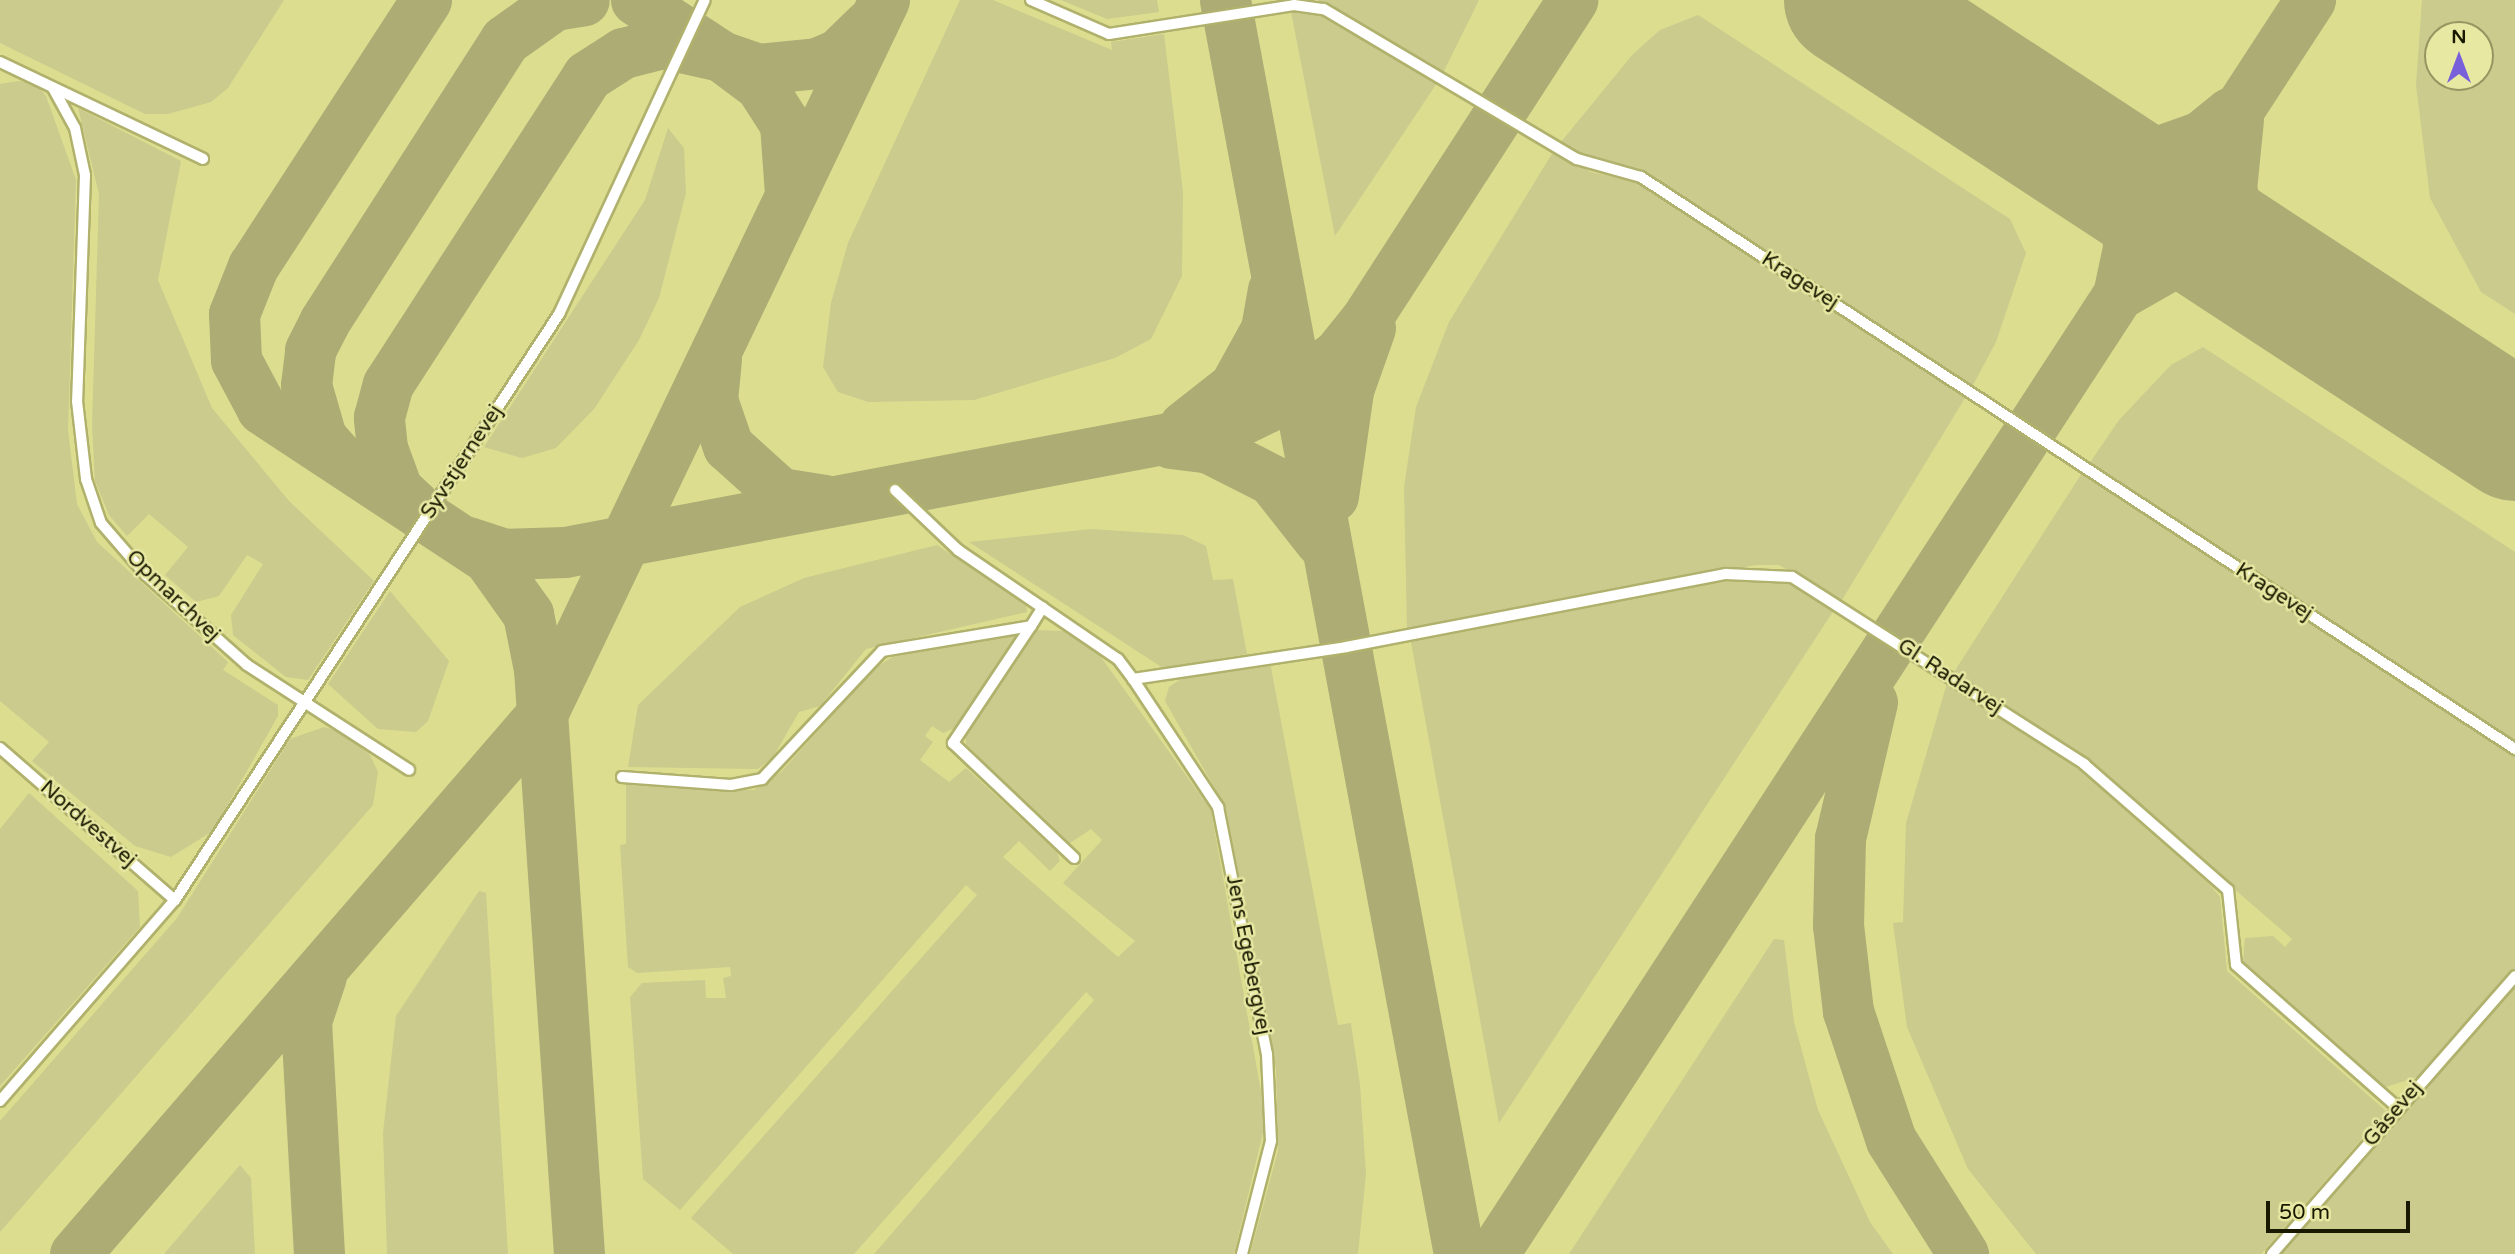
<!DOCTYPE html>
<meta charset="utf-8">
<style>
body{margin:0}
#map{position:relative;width:2515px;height:1254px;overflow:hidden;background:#e7e8a2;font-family:"Varela Round",sans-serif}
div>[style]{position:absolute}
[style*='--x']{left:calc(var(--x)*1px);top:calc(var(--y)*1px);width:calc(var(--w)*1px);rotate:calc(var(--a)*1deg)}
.built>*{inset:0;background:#dddd90}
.green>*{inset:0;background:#cacb8d}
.taxiway>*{height:51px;margin:-25.5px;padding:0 25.5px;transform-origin:25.5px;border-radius:25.5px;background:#acac74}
.runway>*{height:130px;margin:-65px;padding:0 65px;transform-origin:65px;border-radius:65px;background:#acac74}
.roads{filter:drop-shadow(2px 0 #b0b16c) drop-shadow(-2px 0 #b0b16c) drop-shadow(0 2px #b0b16c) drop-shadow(0 -2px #b0b16c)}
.service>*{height:10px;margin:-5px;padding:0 5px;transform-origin:5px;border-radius:5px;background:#fff}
span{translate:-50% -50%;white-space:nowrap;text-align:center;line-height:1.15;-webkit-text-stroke:5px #e7e8a2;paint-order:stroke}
.street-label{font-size:21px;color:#191900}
.north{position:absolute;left:2424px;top:21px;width:70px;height:70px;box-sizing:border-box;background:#e7e8a2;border:2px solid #959561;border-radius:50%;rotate:0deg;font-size:19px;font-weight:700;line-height:28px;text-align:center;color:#191900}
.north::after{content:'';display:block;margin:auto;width:24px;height:32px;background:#7960db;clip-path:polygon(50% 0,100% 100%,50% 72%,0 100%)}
.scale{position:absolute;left:2266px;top:1201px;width:144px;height:32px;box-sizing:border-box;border:4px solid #191900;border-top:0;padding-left:9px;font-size:21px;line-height:24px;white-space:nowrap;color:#191900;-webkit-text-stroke:5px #e7e8a2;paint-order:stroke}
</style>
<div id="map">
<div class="built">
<i style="clip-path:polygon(evenodd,0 0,2515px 0,2515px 1254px,0 1254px,0 0,2438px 35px,2480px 35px,2480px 77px,2438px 77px,2438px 35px)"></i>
</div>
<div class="green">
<i style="clip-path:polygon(0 0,284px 0,228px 88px,211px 102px,168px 114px,145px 114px,0 43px)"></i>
<i style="clip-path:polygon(960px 0,993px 0,1112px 50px,1111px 42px,1164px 34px,1183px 192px,1182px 276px,1151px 339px,1115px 358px,974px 400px,868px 402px,838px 392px,823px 367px,831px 303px,848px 243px)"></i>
<i style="clip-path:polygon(1061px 0,1157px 0,1159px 12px,1107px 19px)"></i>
<i style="clip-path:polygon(1317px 0,1479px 0,1443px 73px)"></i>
<i style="clip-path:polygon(evenodd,2422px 0,2515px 0,2515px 314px,2481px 292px,2430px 198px,2416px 85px,2422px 0,2480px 35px,2480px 77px,2438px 77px,2438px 35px,2480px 35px)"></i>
<i style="clip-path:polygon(1291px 12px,1316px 12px,1437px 83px,1335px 236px)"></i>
<i style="clip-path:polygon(1698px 15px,2010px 219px,2026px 253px,1996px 342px,1972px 387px,1647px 173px,1590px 158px,1561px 142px,1633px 54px,1660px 30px)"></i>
<i style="clip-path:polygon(19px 81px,36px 84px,46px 96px,76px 180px,68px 430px,77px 504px,97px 542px,228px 662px,223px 670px,278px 705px,278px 716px,213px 831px,171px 857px,135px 846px,32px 761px,49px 742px,0 701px,0 84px)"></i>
<i style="clip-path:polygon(78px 108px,181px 161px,158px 280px,212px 408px,289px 501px,374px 581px,308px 680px,286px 677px,233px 635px,231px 615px,263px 564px,247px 555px,219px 596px,196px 602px,165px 575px,188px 547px,149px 514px,127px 536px,109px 515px,95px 481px,92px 426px,99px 194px)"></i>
<i style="clip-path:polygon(668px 128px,684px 148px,686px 193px,659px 298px,639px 340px,594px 409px,556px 448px,522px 458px,484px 447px,645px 200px)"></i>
<i style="clip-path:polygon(1553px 152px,1591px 172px,1639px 182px,1965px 398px,1842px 600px,1779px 565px,1756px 565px,1407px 630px,1404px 487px,1416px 407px,1449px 322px)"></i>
<i style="clip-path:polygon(2203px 347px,2515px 552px,2515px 744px,2089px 464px,2119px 420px,2171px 365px)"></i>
<i style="clip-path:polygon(2082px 473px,2515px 756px,2515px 971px,2423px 1075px,2383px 1088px,2243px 963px,2245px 938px,2273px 936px,2285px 947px,2292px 939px,2084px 759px,1954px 672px)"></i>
<i style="clip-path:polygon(1091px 529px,1183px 535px,1206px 546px,1213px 580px,1233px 579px,1247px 654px,1163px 668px,969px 542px)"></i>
<i style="clip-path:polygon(937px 545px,1026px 604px,1027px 612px,866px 649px,820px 706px,799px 712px,773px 757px,758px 769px,628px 767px,638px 705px,740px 607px,804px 578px)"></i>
<i style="clip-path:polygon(1734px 579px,1783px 580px,1834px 610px,1499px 1123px,1411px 642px)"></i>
<i style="clip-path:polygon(390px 591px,449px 661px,428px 721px,416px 732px,378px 729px,328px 684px)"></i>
<i style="clip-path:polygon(1035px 630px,1063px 631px,1098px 653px,1211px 810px,1266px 1120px,1234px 1254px,874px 1254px,1094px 1000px,1086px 992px,854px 1254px,733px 1254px,691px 1218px,977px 895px,966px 885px,680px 1210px,643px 1179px,630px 997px,642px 983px,705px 980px,706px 998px,726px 998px,723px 978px,731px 976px,730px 967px,637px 973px,628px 967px,620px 845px,626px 844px,626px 785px,754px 790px,781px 772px,876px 667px,893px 657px,1022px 632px,955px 728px,943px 733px,932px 726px,925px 736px,933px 742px,920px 760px,949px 782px,966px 768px,1057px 852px,1060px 861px,1050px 871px,1019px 841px,1003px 857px,1118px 957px,1135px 941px,1063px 883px,1102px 840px,1091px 829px,1070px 843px,1062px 839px,966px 744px,966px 734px)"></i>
<i style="clip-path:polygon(1270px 662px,1338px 1025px,1351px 1023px,1360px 1085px,1366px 1174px,1358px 1254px,1250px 1254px,1278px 1151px,1276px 1069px,1222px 801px,1165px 701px,1169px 687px,1184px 677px)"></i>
<i style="clip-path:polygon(1947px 683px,2076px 767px,2209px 884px,2220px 897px,2227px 971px,2386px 1111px,2261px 1254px,2036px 1254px,1968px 1169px,1907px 1027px,1893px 923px,1903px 922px,1906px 823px)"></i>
<i style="clip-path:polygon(324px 727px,342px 732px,370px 755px,378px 772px,373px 805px,0 1232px,0 1121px,177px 918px,290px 739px)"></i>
<i style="clip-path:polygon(29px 793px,138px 891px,140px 927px,0 1086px,0 829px)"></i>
<i style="clip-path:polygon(479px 891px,486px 893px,508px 1254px,387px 1254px,383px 1133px,396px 1016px)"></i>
<i style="clip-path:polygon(1774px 939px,1784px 940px,1794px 1022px,1818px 1110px,1870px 1222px,1893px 1254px,1569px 1254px)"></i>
<i style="clip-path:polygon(2515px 986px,2515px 1254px,2279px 1254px,2342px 1181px)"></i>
<i style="clip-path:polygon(240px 1165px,251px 1178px,255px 1254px,164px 1254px)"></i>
</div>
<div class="taxiway">
<i style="--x:426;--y:0;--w:317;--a:123"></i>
<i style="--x:253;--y:266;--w:52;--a:111.6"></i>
<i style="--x:234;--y:314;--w:46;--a:87.5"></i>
<i style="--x:236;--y:360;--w:55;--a:62"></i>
<i style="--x:262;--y:409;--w:271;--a:33.4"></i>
<i style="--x:488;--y:558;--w:69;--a:54.5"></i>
<i style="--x:528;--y:614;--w:56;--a:78.7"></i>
<i style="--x:539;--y:669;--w:586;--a:86.09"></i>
<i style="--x:636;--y:0;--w:102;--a:33.4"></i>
<i style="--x:721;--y:56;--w:39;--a:19"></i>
<i style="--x:758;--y:69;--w:59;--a:-5.8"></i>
<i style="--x:817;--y:63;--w:23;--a:-23"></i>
<i style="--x:838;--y:54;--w:42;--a:-44"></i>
<i style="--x:1225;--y:0;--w:1276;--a:79.43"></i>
<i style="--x:2029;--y:116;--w:94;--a:22.5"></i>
<i style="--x:2116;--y:152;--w:46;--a:-2.5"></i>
<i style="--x:2162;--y:150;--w:41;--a:-19.7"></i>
<i style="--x:2201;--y:136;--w:38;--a:-39"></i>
<i style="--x:2238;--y:119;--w:70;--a:95.7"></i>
<i style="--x:2231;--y:189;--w:37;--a:74"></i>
<i style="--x:2241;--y:225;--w:67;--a:56.5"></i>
<i style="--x:2060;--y:141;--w:74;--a:43.4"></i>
<i style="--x:2114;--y:192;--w:29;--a:65"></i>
<i style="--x:2126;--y:218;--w:30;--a:86"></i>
<i style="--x:2128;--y:248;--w:40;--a:102"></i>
<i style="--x:2124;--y:291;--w:67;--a:-29.6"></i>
<i style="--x:2182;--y:258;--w:55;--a:3.1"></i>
<i style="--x:2237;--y:261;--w:46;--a:26"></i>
<i style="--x:716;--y:359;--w:41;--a:95.6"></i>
<i style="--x:712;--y:400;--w:49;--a:70.8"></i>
<i style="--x:728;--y:446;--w:70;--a:42.1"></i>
<i style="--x:780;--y:493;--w:45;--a:9"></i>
<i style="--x:1184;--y:426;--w:63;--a:-38"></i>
<i style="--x:1234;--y:387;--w:66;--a:-61.1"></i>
<i style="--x:1266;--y:329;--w:40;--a:-80"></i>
<i style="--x:1171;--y:443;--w:38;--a:7"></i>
<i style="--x:1209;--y:448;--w:71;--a:26.9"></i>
<i style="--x:1272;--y:480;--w:78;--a:51.8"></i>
<i style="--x:340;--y:459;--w:29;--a:-131"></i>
<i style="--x:321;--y:437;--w:54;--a:-106.1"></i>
<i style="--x:306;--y:385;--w:35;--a:-83"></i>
<i style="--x:310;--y:350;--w:31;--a:-63"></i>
<i style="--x:324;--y:322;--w:335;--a:-57.3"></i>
<i style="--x:505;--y:40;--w:60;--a:-35.5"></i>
<i style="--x:554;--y:5;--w:30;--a:-9"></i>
<i style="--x:1333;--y:496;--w:107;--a:-81.9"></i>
<i style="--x:1348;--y:390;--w:66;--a:-70.5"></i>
<i style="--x:415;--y:506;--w:25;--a:-137"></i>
<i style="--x:397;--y:489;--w:44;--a:-110.1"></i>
<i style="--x:382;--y:448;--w:31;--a:-96"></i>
<i style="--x:379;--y:417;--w:34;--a:-75"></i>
<i style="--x:388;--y:384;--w:367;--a:-57.1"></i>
<i style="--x:587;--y:76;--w:43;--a:-32.6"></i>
<i style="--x:623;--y:53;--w:41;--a:-14"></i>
<i style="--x:663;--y:43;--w:59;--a:12.6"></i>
<i style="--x:721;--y:56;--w:49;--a:36.6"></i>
<i style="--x:760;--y:85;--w:46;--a:57.3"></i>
<i style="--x:785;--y:124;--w:69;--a:85.9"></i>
<i style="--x:468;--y:542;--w:38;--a:18"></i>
<i style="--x:504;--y:554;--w:61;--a:-1.9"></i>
<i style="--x:565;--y:552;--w:630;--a:-10.7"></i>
<i style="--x:1184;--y:435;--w:47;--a:-12.3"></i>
<i style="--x:1230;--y:425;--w:41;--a:-25.9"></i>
<i style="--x:1267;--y:407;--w:89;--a:-36.7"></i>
<i style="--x:1338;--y:354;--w:45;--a:-51.3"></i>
<i style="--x:1366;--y:319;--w:380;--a:-57.1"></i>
<i style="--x:1872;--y:702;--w:140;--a:103.2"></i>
<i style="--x:1840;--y:838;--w:87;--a:91.3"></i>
<i style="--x:1838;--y:925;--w:87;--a:83.4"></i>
<i style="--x:1848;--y:1011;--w:136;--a:71.6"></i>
<i style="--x:1891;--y:1140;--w:135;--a:57.7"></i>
<i style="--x:75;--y:1254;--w:714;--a:-49.15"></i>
<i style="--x:542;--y:714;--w:792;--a:-64.41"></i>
<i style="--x:319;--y:1254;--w:233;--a:-93.2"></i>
<i style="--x:306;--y:1021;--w:47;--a:-71.6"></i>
<i style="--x:1493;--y:1254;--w:1497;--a:-56.92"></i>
</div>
<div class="runway">
<i style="--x:1849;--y:0;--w:796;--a:33.21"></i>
</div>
<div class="roads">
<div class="service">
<i style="--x:1031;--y:0;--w:85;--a:23.6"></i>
<i style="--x:1109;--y:34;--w:187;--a:-8.9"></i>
<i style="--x:1294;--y:5;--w:30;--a:8"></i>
<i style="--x:1324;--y:9;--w:294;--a:30.7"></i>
<i style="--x:1577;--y:159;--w:66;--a:15.7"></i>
<i style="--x:1641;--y:177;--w:1045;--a:33.2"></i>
<i style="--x:0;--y:62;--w:225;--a:25.5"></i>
<i style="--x:53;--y:88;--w:46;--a:61.2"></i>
<i style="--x:75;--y:128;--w:48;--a:78"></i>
<i style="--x:85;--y:175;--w:226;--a:92"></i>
<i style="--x:77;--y:401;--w:79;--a:83.4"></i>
<i style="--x:86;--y:479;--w:46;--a:71.2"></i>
<i style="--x:101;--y:523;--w:69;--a:49.1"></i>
<i style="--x:146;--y:575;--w:135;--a:41.7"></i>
<i style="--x:247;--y:665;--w:193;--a:32.9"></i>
<i style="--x:895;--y:490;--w:87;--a:43.6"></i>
<i style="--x:958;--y:550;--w:194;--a:34.3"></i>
<i style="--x:1118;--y:659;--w:25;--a:53"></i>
<i style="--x:1133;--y:679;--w:215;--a:-8.5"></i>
<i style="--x:1346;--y:647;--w:387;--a:-10.9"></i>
<i style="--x:1726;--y:574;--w:66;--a:2.6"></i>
<i style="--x:1792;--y:577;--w:347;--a:32.6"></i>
<i style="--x:2084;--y:764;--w:191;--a:41.2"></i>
<i style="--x:2228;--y:890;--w:75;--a:83.9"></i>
<i style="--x:2236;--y:965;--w:215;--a:41.4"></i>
<i style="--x:1031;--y:626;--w:141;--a:123.7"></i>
<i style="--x:953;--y:743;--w:167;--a:43.5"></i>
<i style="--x:1133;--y:679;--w:154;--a:56.4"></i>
<i style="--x:1218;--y:807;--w:252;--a:78.8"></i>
<i style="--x:1267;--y:1054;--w:87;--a:87.4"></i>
<i style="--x:1271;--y:1141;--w:117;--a:104.4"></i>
<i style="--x:0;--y:748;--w:232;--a:41"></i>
<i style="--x:622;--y:777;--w:109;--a:4.2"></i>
<i style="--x:731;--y:785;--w:32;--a:-11"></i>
<i style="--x:762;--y:779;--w:175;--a:-46.8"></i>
<i style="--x:882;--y:651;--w:151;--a:-9.5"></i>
<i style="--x:1031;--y:626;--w:22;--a:-58"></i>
<i style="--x:0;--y:1101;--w:267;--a:-49"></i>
<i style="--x:175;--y:900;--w:701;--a:-56.76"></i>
<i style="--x:559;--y:314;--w:346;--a:-65.1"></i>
<i style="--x:2272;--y:1254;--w:369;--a:-48.8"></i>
</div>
</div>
<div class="street-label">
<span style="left:1800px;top:281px;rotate:33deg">Kragevej</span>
<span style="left:462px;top:462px;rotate:-57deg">Syvstjernevej</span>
<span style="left:2274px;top:592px;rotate:33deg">Kragevej</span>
<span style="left:173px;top:596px;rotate:44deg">Opmarchvej</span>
<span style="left:1950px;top:677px;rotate:33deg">Gl. Radarvej</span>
<span style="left:88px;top:824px;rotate:41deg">Nordvestvej</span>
<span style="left:1248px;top:955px;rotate:79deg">Jens Egebergvej</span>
<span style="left:2393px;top:1114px;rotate:-50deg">Gåsevej</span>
</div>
<div class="north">N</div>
<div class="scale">50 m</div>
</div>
